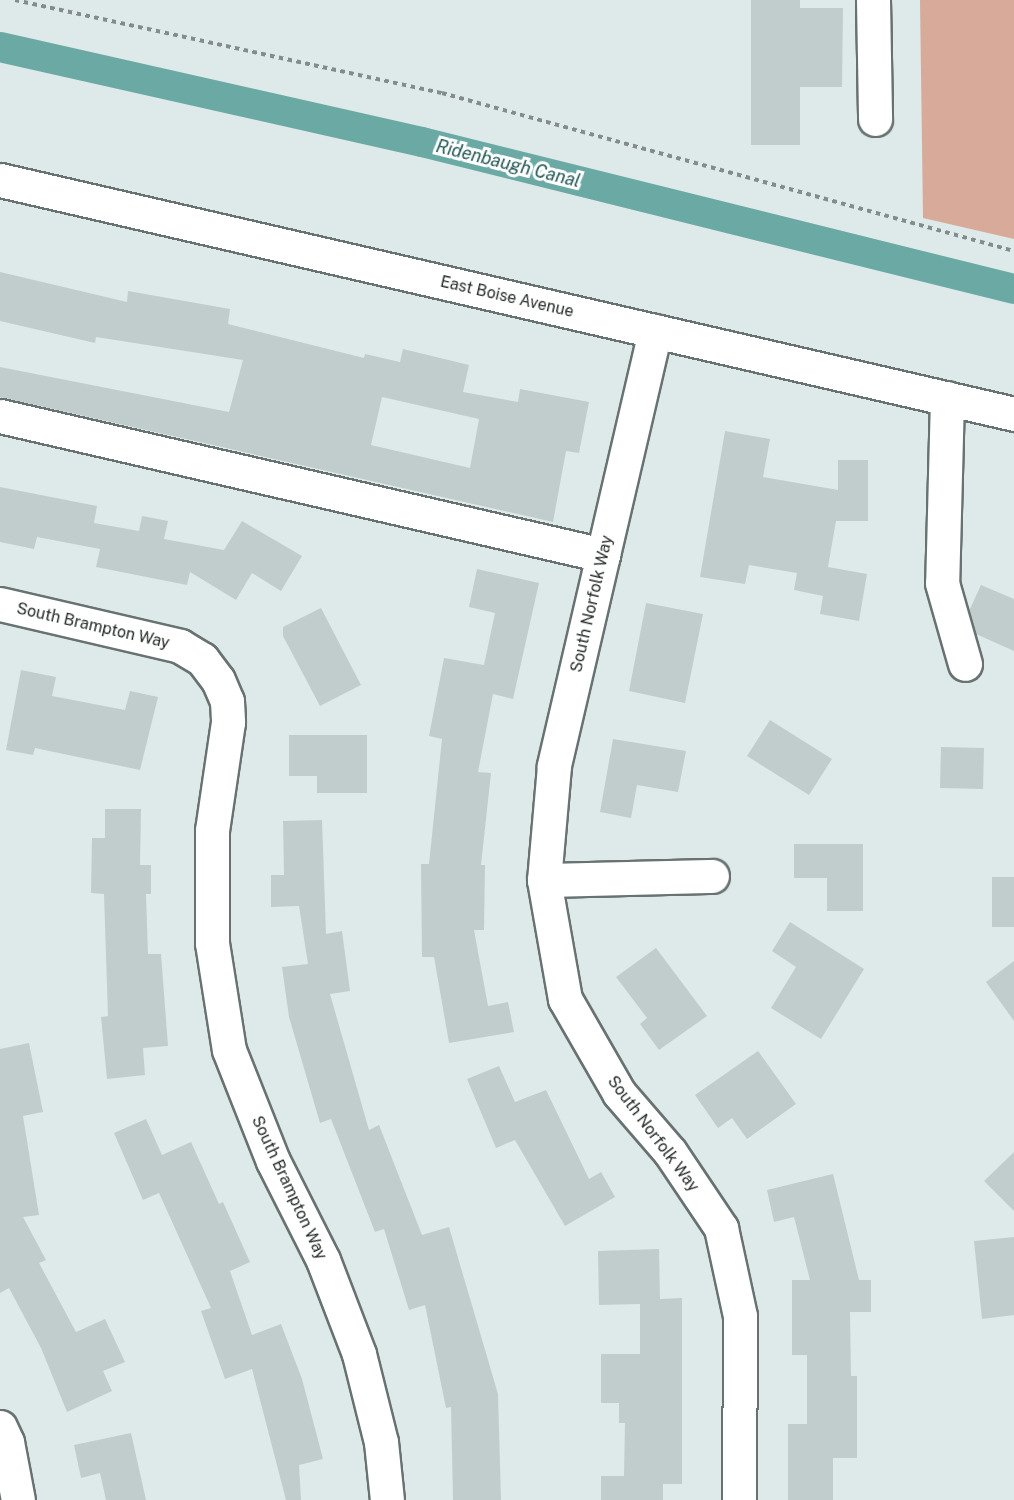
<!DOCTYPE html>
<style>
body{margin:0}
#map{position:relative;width:1014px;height:1500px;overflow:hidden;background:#deeae9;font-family:"Public Sans",sans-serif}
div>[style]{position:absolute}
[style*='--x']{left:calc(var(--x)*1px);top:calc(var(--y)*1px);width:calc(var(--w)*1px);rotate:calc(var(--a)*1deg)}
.green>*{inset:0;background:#d7aa9a}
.canal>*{height:30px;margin:-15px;padding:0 15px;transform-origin:15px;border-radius:15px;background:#6ba9a5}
.building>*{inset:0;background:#c1cdcc}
.path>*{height:4px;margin-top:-2px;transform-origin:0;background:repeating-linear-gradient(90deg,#848c8b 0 4.5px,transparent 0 9px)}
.roads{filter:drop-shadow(2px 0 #677271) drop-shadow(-2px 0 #677271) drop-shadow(0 2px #677271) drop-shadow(0 -2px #677271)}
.minor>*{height:33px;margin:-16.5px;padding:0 16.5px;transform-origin:16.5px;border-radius:16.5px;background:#fff}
span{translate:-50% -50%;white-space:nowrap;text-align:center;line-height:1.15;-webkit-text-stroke:6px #fff;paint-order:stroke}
.street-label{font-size:16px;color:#262a2a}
.water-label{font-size:18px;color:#235855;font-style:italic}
</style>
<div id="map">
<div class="green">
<i style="clip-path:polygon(920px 0,1014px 0,1014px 239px,923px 218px)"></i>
</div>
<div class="canal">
<i style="--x:0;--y:47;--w:433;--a:12.7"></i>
<i style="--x:422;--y:142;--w:610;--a:13.95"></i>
</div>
<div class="building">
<i style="clip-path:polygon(751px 0,800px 0,800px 8px,843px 8px,842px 87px,800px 87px,800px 145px,751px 145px)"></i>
<i style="clip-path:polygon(evenodd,0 272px,127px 302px,128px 291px,230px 309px,228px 324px,364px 358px,365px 354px,400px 362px,403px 349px,469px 365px,463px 392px,518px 402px,520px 389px,589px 402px,579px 453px,566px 451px,553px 522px,0 397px,0 367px,229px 412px,243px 360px,96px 337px,95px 343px,0 321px,0 272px,382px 397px,479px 419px,470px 468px,371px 445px,382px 397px)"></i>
<i style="clip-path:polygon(725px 431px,770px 439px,763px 477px,838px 490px,838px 460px,868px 460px,868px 521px,836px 521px,828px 567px,867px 574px,859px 621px,820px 614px,823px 596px,794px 590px,797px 573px,749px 565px,745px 584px,700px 577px)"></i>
<i style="clip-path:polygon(0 487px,97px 506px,94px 523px,139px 531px,142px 516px,168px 521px,164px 539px,224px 550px,242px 521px,302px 556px,281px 591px,252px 573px,236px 600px,190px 572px,187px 585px,96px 567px,100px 549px,37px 537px,34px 549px,0 542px)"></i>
<i style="clip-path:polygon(477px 569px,539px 583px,513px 699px,493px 694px,478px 772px,491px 773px,481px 865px,485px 865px,484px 930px,474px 930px,488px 1006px,508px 1002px,514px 1032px,449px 1043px,434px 957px,422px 957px,421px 864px,429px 864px,442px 739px,429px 736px,444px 658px,484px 665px,495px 613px,469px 607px)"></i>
<i style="clip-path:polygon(981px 585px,1014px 599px,1014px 651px,976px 634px,969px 611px)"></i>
<i style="clip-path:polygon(646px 603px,703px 614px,685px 703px,629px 691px)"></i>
<i style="clip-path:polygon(321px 608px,361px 685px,320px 706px,283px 636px,283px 627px)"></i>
<i style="clip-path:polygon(21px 670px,56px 677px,52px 696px,125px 710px,130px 691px,158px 697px,140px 770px,35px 748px,33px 755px,6px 750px)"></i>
<i style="clip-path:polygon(770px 720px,832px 759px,809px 795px,747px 756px)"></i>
<i style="clip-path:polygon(289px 735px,367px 735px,367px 793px,317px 793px,317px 776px,289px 776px)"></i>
<i style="clip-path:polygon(613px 739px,686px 751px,678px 792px,637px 785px,631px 818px,600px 812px)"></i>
<i style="clip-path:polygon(941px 747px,984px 748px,983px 789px,940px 788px)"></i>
<i style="clip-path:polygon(105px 809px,141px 809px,140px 865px,151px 865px,151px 894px,146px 894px,148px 954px,161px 954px,168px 1046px,143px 1048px,145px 1075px,107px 1079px,101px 1017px,108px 1016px,104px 894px,91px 893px,92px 838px,105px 838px)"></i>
<i style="clip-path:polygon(322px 820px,326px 934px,342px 931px,350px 991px,330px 994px,369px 1130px,379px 1125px,422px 1235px,449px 1227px,498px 1394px,501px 1500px,453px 1500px,451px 1407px,446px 1408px,425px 1305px,409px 1310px,384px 1229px,375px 1232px,331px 1119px,320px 1123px,289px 1017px,282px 967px,308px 964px,299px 906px,271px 907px,271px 875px,284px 875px,283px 821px)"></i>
<i style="clip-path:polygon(794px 844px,863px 844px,863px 911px,827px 911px,827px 878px,794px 878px)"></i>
<i style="clip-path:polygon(992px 877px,1014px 877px,1014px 927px,992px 927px)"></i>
<i style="clip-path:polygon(790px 922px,864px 969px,821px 1039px,771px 1008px,796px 967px,772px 951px)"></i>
<i style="clip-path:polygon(656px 948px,707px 1016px,659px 1050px,640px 1024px,647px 1018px,616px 977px)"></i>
<i style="clip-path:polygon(1014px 961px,1014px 1021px,986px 982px)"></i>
<i style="clip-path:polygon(29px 1043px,43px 1112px,23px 1116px,39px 1215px,23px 1217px,46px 1260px,39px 1263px,76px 1332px,105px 1319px,125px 1362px,103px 1371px,112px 1391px,67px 1412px,41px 1348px,9px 1288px,0 1293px,0 1049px)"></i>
<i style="clip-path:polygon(758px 1051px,796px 1104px,747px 1139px,732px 1118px,718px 1128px,695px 1095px)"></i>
<i style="clip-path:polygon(499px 1066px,515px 1102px,546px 1090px,589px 1179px,601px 1172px,615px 1197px,565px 1226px,515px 1140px,496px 1148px,467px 1079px)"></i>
<i style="clip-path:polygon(146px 1119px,162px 1155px,191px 1142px,219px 1204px,223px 1202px,250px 1262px,230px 1271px,252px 1335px,281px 1324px,302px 1379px,323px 1459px,299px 1465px,301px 1500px,286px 1500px,252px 1369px,225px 1379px,201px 1311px,211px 1308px,159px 1193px,143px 1200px,114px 1133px)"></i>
<i style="clip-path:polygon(1014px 1152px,1014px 1211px,984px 1181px)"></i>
<i style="clip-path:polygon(833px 1174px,859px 1280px,871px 1280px,871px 1312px,850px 1312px,851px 1376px,857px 1376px,857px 1458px,833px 1458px,833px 1500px,788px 1500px,788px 1424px,807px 1424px,807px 1355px,792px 1355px,792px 1280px,810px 1280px,794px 1217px,774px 1222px,767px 1190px)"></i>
<i style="clip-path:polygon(1014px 1237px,1014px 1315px,982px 1319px,974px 1241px)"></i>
<i style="clip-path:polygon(659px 1249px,660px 1299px,682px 1298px,682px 1484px,663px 1484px,663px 1500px,601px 1500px,601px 1476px,624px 1476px,625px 1423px,619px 1423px,619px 1403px,601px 1403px,601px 1354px,640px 1354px,640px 1304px,599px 1305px,598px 1251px)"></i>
<i style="clip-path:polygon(131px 1433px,146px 1500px,106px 1500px,100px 1473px,81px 1478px,74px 1445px)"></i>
</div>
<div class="path">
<i style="--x:15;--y:0;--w:437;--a:12.3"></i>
<i style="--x:442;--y:93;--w:593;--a:15.44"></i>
</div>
<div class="roads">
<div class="minor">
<i style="--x:873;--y:0;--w:119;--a:89"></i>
<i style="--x:0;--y:180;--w:1041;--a:12.99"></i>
<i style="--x:655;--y:331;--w:447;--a:103.1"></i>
<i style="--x:554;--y:766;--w:114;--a:95"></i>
<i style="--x:544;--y:880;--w:121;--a:80"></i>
<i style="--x:565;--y:999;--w:108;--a:60.1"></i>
<i style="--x:619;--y:1093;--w:78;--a:49.2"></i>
<i style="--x:670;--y:1152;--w:92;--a:56.1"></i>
<i style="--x:721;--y:1228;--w:90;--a:77.8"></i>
<i style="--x:740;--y:1316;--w:184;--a:90.3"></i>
<i style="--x:947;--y:398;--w:185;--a:91.5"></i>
<i style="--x:942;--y:583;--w:84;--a:74.1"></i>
<i style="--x:0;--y:416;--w:619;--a:12.98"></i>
<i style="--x:0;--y:604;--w:185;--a:13.1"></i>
<i style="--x:180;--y:646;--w:26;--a:31"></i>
<i style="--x:202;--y:659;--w:26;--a:53"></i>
<i style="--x:218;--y:680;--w:23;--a:67"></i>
<i style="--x:227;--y:701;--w:21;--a:87"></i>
<i style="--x:228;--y:722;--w:109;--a:98.4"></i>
<i style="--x:212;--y:830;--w:113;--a:90"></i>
<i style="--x:212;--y:943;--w:108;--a:81"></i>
<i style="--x:229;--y:1050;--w:119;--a:68.4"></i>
<i style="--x:273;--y:1161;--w:111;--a:63.2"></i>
<i style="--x:323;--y:1260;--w:101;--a:69"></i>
<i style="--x:359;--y:1354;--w:91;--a:76"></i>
<i style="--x:381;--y:1442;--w:58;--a:84.1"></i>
<i style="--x:544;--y:880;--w:168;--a:-1.4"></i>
<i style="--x:0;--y:1427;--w:17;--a:65"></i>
<i style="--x:7;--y:1442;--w:59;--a:79.3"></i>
</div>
</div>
<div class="street-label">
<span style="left:507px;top:297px;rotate:13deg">East Boise Avenue</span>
<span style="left:592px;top:604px;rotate:-77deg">South Norfolk Way</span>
<span style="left:93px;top:626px;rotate:13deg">South Brampton Way</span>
<span style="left:653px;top:1134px;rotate:53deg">South Norfolk Way</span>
<span style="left:289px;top:1188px;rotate:65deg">South Brampton Way</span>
</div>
<div class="water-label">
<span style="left:508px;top:164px;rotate:14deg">Ridenbaugh Canal</span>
</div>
</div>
